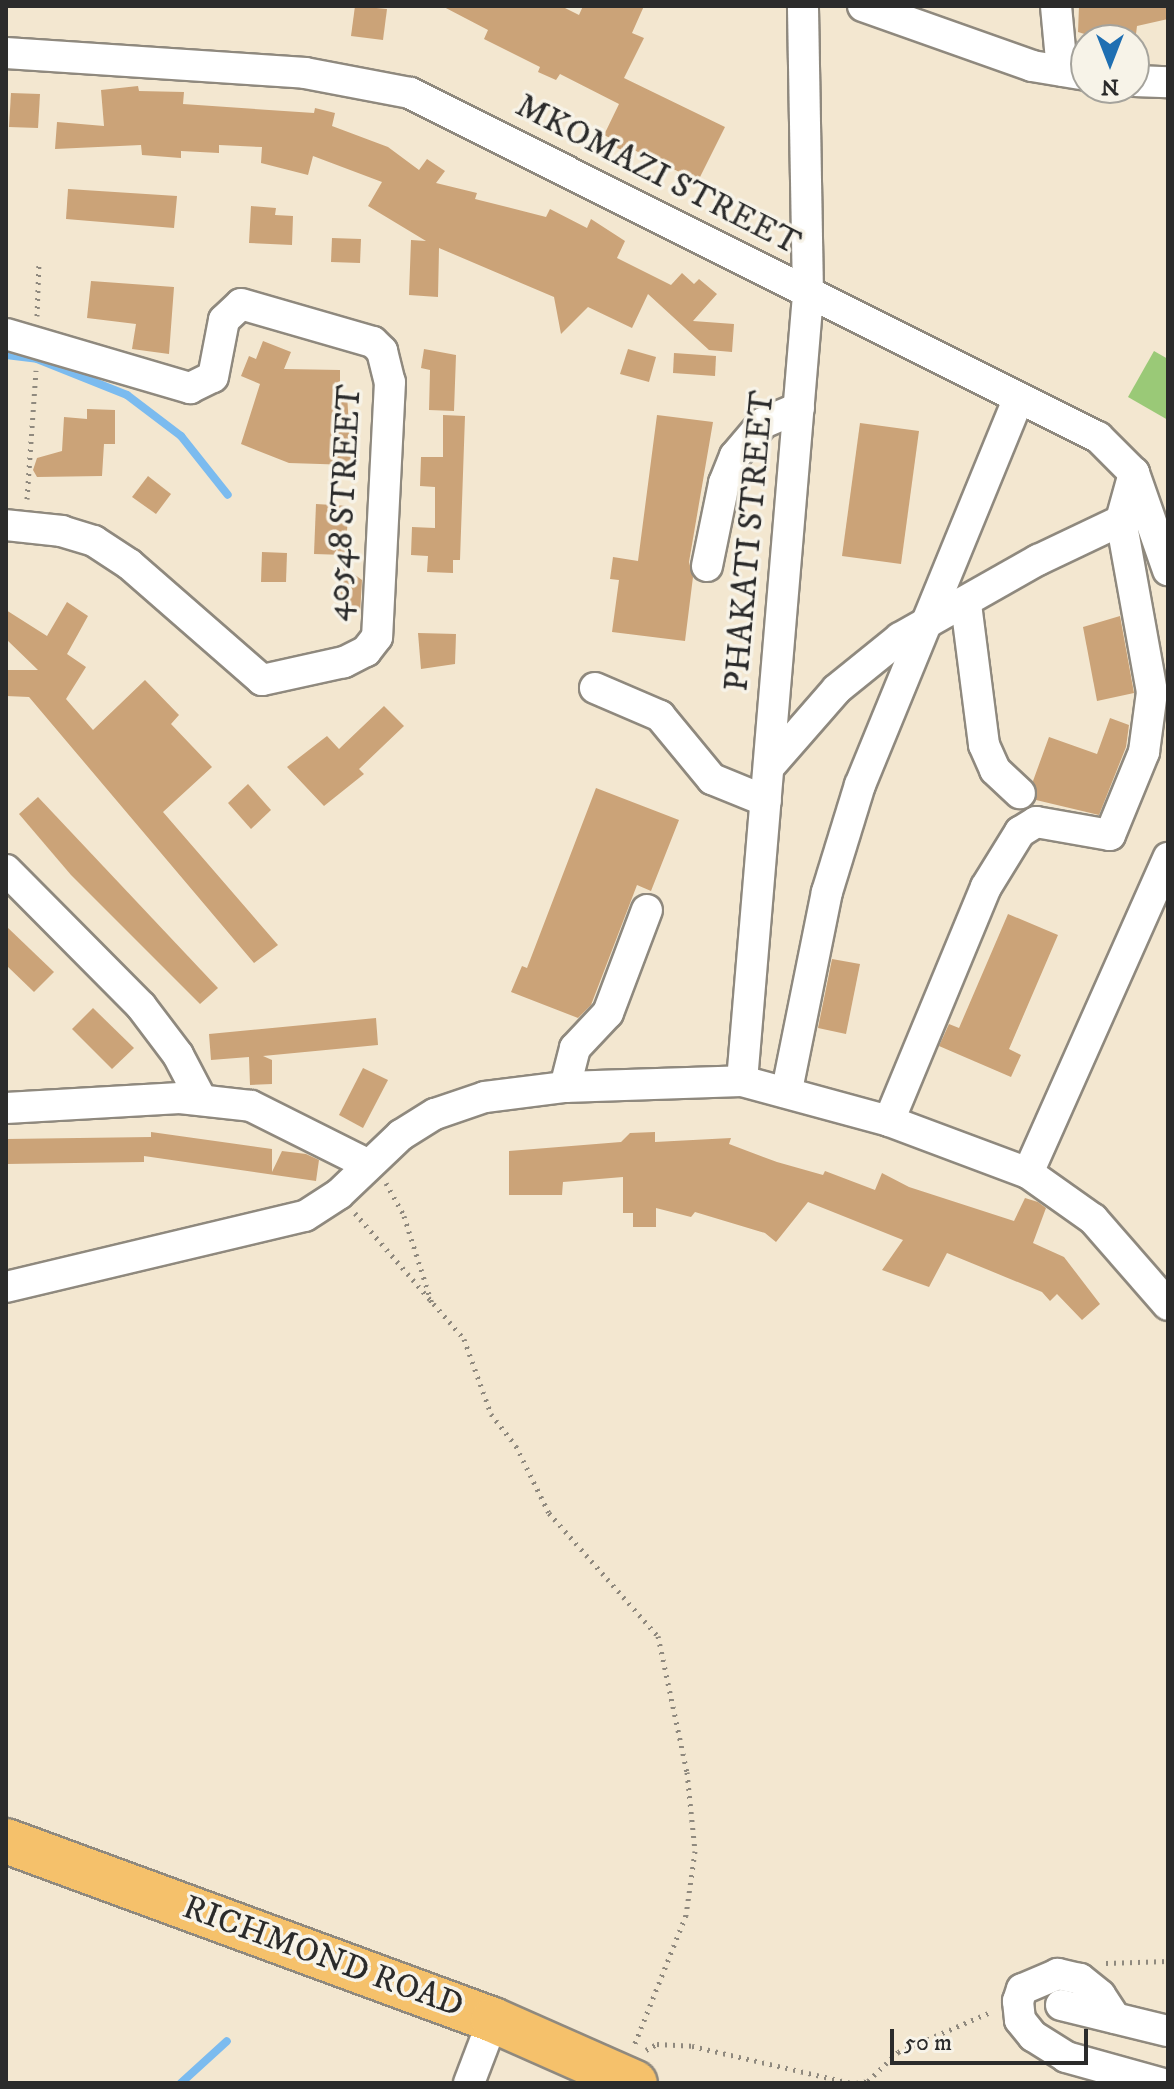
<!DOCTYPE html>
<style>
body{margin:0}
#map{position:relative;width:1174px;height:2089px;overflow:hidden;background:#f3e7d0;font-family:"IM FELL DW Pica",serif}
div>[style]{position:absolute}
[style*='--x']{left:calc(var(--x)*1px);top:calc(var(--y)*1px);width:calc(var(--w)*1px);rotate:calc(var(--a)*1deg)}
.green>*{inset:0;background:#9ac977}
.stream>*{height:8px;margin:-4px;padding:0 4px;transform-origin:4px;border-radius:4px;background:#7bbbef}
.building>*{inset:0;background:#cba378}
.path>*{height:5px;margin-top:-2.5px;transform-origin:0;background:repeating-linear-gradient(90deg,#8f897e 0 2px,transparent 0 8px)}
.roads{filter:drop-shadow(2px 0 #8f897e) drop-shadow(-2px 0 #8f897e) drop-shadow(0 2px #8f897e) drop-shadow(0 -2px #8f897e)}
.minor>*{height:30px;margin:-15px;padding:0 15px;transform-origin:15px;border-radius:15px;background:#fff}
.highway>*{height:44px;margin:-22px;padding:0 22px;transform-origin:22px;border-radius:22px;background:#f5c16b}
span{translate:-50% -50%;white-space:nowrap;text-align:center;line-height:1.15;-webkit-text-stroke:7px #f7f3e8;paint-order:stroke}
.street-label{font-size:34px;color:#2b2b2b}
.frame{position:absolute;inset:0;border:8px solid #2b2b2b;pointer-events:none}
.north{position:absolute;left:1070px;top:24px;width:80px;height:80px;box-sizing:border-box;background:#f7f3e8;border:2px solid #a5a39c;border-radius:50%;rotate:180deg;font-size:22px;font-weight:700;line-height:32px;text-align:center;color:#2b2b2b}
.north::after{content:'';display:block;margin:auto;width:28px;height:36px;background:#1f6fb2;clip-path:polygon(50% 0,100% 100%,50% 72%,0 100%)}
.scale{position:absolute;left:890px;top:2029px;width:198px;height:36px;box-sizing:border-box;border:4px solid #2b2b2b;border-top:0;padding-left:10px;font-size:24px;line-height:28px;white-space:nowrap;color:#2b2b2b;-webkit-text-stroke:6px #f7f3e8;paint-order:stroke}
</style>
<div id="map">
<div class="green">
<i style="clip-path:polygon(1154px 351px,1168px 359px,1168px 420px,1128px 397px)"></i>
</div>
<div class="stream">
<i style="--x:6;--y:355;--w:31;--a:7"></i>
<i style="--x:37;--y:359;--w:97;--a:21.8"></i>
<i style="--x:127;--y:395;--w:68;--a:37.2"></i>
<i style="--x:181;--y:436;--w:75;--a:51.5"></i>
<i style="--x:181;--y:2083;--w:62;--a:-42.4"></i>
</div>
<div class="building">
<i style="clip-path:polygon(355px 6px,387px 9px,383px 40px,351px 36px)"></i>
<i style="clip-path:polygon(442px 6px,561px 6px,579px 15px,583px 6px,644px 6px,632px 33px,644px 38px,624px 78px,725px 127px,698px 181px,634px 150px,630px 154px,613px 146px,616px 141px,604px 135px,619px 104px,560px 74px,556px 80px,538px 72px,540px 67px,484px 39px,488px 30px)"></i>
<i style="clip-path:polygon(1079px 6px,1168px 6px,1168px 19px,1137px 26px,1136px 34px,1091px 36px,1078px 32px)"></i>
<i style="clip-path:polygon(138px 86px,139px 91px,184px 92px,183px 104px,314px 113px,315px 108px,335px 113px,332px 126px,388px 147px,419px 170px,427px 159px,445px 171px,436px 183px,477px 193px,475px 199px,546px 217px,550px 209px,587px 228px,591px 219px,625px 241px,617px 258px,671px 285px,682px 273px,694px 284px,699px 279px,717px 294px,693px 321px,734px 324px,732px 352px,709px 350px,648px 294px,632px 328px,588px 307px,561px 334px,554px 297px,439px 248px,438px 297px,409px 295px,411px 240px,426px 241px,368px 206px,382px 182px,313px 156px,308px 175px,261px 163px,262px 147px,219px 145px,219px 153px,181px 151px,181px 158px,142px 155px,141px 145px,55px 149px,57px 122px,104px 126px,101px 90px)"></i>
<i style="clip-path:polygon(11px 93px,40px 94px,38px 128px,9px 127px)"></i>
<i style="clip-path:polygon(68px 189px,177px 196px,174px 228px,66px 219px)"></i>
<i style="clip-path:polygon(251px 206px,276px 208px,275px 215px,293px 216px,292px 245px,249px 243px)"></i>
<i style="clip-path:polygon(332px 238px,361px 239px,360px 263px,331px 262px)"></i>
<i style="clip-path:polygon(91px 281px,174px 287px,169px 354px,132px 349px,136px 324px,87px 318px)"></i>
<i style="clip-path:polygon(263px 341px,291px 352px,284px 369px,340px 370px,340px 393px,347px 393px,351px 465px,289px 463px,241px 444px,260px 384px,241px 376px,249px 356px,256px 359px)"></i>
<i style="clip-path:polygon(424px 349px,456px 355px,454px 411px,429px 410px,430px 370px,421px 368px)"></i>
<i style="clip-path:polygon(628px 349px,656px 357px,649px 382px,620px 374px)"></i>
<i style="clip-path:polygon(674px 353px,716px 356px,715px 376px,673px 373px)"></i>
<i style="clip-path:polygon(87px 409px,115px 410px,115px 444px,104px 444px,102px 476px,37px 477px,33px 470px,37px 458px,62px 451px,64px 417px,87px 419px)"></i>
<i style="clip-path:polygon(443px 415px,465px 416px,460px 560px,453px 560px,453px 573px,427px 572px,428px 556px,411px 555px,412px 527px,435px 528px,435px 487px,420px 486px,421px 457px,443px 457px)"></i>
<i style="clip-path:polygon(657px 415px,713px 422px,689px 562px,693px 577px,685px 641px,612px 632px,619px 580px,610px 579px,613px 557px,638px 561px)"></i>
<i style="clip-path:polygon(860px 423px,919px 431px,901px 564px,842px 556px)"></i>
<i style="clip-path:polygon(148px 476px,171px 494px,156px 514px,132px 497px)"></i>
<i style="clip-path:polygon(316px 504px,349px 506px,345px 555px,314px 554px)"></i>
<i style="clip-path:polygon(262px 552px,287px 553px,286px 582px,261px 582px)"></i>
<i style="clip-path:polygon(340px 564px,362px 580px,360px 613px,335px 598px)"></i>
<i style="clip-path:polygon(67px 602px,88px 616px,67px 654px,86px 667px,66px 699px,93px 730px,145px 680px,179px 715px,171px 724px,212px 767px,163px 812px,278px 945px,254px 963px,29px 697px,6px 696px,6px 670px,38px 670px,6px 639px,6px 610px,47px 636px)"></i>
<i style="clip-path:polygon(1120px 616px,1134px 693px,1097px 701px,1083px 627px)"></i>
<i style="clip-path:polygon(418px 633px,456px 634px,455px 664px,421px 669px)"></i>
<i style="clip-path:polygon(384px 706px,404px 726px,359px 769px,364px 774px,324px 806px,287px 767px,327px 736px,339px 749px)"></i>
<i style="clip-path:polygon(1110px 718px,1129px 725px,1126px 747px,1099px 815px,1036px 800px,1033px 781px,1049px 737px,1097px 754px)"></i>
<i style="clip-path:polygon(248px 784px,271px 810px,251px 829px,228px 803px)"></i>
<i style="clip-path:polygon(596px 788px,679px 820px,651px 891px,637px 885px,591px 1005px,578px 1018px,511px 992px,522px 966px,527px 968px)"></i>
<i style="clip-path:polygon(38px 797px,218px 988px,200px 1004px,71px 875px,19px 814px)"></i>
<i style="clip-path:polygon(1008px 914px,1058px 935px,1009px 1049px,1021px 1055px,1011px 1077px,939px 1046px,949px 1024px,959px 1028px)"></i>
<i style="clip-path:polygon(6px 926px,54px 972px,34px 992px,6px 965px)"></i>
<i style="clip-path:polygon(832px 959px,860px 964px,846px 1034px,818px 1028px)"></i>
<i style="clip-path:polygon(93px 1008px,134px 1048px,112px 1069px,72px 1029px)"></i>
<i style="clip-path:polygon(376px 1018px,378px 1045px,263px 1056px,272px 1060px,272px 1084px,250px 1085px,249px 1057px,211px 1060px,209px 1034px)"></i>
<i style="clip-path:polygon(363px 1068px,388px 1080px,363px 1128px,339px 1115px)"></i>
<i style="clip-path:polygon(151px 1132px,272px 1149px,272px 1172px,282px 1151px,306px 1154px,319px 1160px,316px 1181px,144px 1156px,144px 1162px,6px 1164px,6px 1139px,151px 1137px)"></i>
<i style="clip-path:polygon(655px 1132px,655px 1142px,731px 1138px,729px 1144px,777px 1162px,823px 1175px,825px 1171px,875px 1190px,882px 1173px,909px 1187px,1014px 1221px,1025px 1198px,1038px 1202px,1046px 1208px,1033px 1243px,1064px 1257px,1100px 1304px,1082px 1320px,1057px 1294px,1050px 1301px,1042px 1292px,947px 1253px,929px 1287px,882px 1270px,903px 1240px,808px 1202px,776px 1242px,765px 1233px,695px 1212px,691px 1217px,656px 1208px,656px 1227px,633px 1227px,633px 1213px,623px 1213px,623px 1177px,563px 1182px,562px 1195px,509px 1195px,509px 1151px,621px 1142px,630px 1133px)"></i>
</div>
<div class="path">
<i style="--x:37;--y:316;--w:55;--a:-87.9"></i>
<i style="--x:27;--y:499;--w:129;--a:-86"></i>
<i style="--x:386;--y:1183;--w:38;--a:61"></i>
<i style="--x:404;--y:1216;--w:92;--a:72.3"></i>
<i style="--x:355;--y:1213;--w:167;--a:49.1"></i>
<i style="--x:464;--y:1339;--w:80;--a:70.2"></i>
<i style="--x:491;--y:1414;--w:41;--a:52"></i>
<i style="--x:516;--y:1446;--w:75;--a:63.8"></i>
<i style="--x:549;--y:1513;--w:164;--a:48.5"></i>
<i style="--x:658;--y:1636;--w:139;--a:78"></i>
<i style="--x:687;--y:1772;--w:79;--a:84.2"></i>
<i style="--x:695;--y:1851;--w:65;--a:98"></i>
<i style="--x:686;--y:1915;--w:141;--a:111.7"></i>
<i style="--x:1106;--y:1963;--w:62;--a:-1.8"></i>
<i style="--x:646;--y:2050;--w:13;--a:-29"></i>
<i style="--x:657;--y:2044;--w:35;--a:3"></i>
<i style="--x:692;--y:2046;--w:163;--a:13.1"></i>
<i style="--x:856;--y:2083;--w:12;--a:-9"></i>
<i style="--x:868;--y:2081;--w:42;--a:-44"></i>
<i style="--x:898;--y:2052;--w:101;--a:-23.3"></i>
</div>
<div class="roads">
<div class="minor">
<i style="--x:863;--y:6;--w:179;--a:19.5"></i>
<i style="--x:1032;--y:66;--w:55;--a:9.5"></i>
<i style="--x:1056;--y:6;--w:65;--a:84.7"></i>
<i style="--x:6;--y:53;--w:300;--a:3.8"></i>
<i style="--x:305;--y:73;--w:107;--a:10.8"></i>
<i style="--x:410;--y:93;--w:769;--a:26.57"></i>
<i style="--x:1098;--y:437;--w:51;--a:45"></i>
<i style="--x:1134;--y:473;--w:103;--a:70.7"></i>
<i style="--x:1134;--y:81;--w:34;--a:2"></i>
<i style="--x:6;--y:334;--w:192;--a:16.4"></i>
<i style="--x:190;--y:388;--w:25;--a:-26"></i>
<i style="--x:213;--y:377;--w:58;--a:-79.1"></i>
<i style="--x:224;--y:320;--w:23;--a:-43"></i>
<i style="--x:241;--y:304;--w:137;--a:16.1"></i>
<i style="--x:373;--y:342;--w:13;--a:45"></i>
<i style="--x:382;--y:351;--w:32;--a:76"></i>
<i style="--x:390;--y:382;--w:255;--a:92.9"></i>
<i style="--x:377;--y:637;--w:18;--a:128"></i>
<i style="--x:366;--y:651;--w:25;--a:153"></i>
<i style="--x:344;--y:662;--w:84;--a:167.6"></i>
<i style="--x:262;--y:680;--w:176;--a:-138.9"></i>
<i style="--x:129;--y:564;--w:42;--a:-146.7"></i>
<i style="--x:94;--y:541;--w:34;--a:-163"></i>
<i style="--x:62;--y:531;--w:56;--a:-173.9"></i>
<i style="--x:707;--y:566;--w:85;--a:-78.4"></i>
<i style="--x:724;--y:483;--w:29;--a:-68"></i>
<i style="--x:735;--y:456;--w:43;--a:-49.7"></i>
<i style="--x:763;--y:423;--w:39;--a:-23"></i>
<i style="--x:966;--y:604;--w:142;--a:82.7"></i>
<i style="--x:984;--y:745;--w:27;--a:66"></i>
<i style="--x:995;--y:770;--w:34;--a:43"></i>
<i style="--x:595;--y:688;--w:71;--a:23.3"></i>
<i style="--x:660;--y:716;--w:82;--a:50.5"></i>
<i style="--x:712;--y:779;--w:58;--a:22.2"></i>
<i style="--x:769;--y:767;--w:103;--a:-48.9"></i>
<i style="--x:837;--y:689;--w:81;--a:-39"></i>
<i style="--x:900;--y:638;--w:159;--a:-29.5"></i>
<i style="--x:1038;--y:560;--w:112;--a:-25.4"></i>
<i style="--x:6;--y:870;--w:192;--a:45.2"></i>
<i style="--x:141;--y:1006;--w:61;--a:52.9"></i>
<i style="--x:178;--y:1055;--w:50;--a:62.4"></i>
<i style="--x:742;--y:1081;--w:789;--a:-85.2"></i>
<i style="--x:808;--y:295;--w:289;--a:-91"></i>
<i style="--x:565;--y:1087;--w:40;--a:-75.6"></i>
<i style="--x:575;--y:1048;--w:48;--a:-46.7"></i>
<i style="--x:608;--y:1013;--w:110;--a:-69.3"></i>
<i style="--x:787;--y:1090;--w:202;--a:-78.6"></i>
<i style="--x:827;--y:892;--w:112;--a:-72.9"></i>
<i style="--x:860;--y:785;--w:418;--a:-67.7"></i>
<i style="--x:6;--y:1108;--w:174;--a:-3.3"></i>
<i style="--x:180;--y:1098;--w:71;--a:6.4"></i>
<i style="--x:251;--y:1106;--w:130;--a:26.6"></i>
<i style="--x:889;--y:1121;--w:253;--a:-67.5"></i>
<i style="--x:986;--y:887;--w:65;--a:-58.3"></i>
<i style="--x:1020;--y:832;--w:19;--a:-32"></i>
<i style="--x:1036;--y:822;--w:75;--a:10"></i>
<i style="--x:1110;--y:835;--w:90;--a:-67.7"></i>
<i style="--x:1144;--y:752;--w:61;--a:-82.4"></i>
<i style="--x:1152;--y:692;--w:175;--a:-100.2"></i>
<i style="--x:1121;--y:520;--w:49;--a:-74.5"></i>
<i style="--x:1028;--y:1173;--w:345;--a:-66"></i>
<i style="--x:6;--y:1287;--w:307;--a:-13.4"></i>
<i style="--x:305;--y:1216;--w:40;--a:-32.9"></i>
<i style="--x:339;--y:1194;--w:86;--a:-43.6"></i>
<i style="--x:401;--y:1135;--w:40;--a:-32"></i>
<i style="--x:435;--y:1114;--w:53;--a:-18.8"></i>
<i style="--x:485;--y:1097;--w:81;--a:-7.1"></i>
<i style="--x:565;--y:1087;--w:177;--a:-1.9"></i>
<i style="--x:742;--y:1081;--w:152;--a:15.2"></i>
<i style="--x:889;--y:1121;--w:148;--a:20.5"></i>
<i style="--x:1028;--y:1173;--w:80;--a:35.3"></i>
<i style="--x:1093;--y:1219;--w:114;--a:48.9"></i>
<i style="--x:1061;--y:2005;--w:110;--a:13.7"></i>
<i style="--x:1115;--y:2018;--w:27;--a:-123"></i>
<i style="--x:1100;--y:1995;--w:26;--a:-141"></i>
<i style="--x:1080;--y:1979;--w:23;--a:-167"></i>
<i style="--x:1058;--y:1974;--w:39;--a:157"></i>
<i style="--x:1022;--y:1989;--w:13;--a:108"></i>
<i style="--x:1018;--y:2001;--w:19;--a:84"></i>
<i style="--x:1020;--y:2020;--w:21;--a:51"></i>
<i style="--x:1033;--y:2036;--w:39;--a:32"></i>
<i style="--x:1066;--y:2057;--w:98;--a:15.5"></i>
<i style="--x:469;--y:2083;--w:67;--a:-69.1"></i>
</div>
<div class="highway">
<i style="--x:6;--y:1841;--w:519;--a:20.18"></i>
<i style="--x:493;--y:2020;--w:155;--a:23.9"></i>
</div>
</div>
<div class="street-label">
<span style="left:658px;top:175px;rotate:27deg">MKOMAZI STREET</span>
<span style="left:344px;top:503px;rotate:-87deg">40548 STREET</span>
<span style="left:750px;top:541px;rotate:-85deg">PHAKATI STREET</span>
<span style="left:323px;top:1957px;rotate:20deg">RICHMOND ROAD</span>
</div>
<div class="frame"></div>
<div class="north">N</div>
<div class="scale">50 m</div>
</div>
